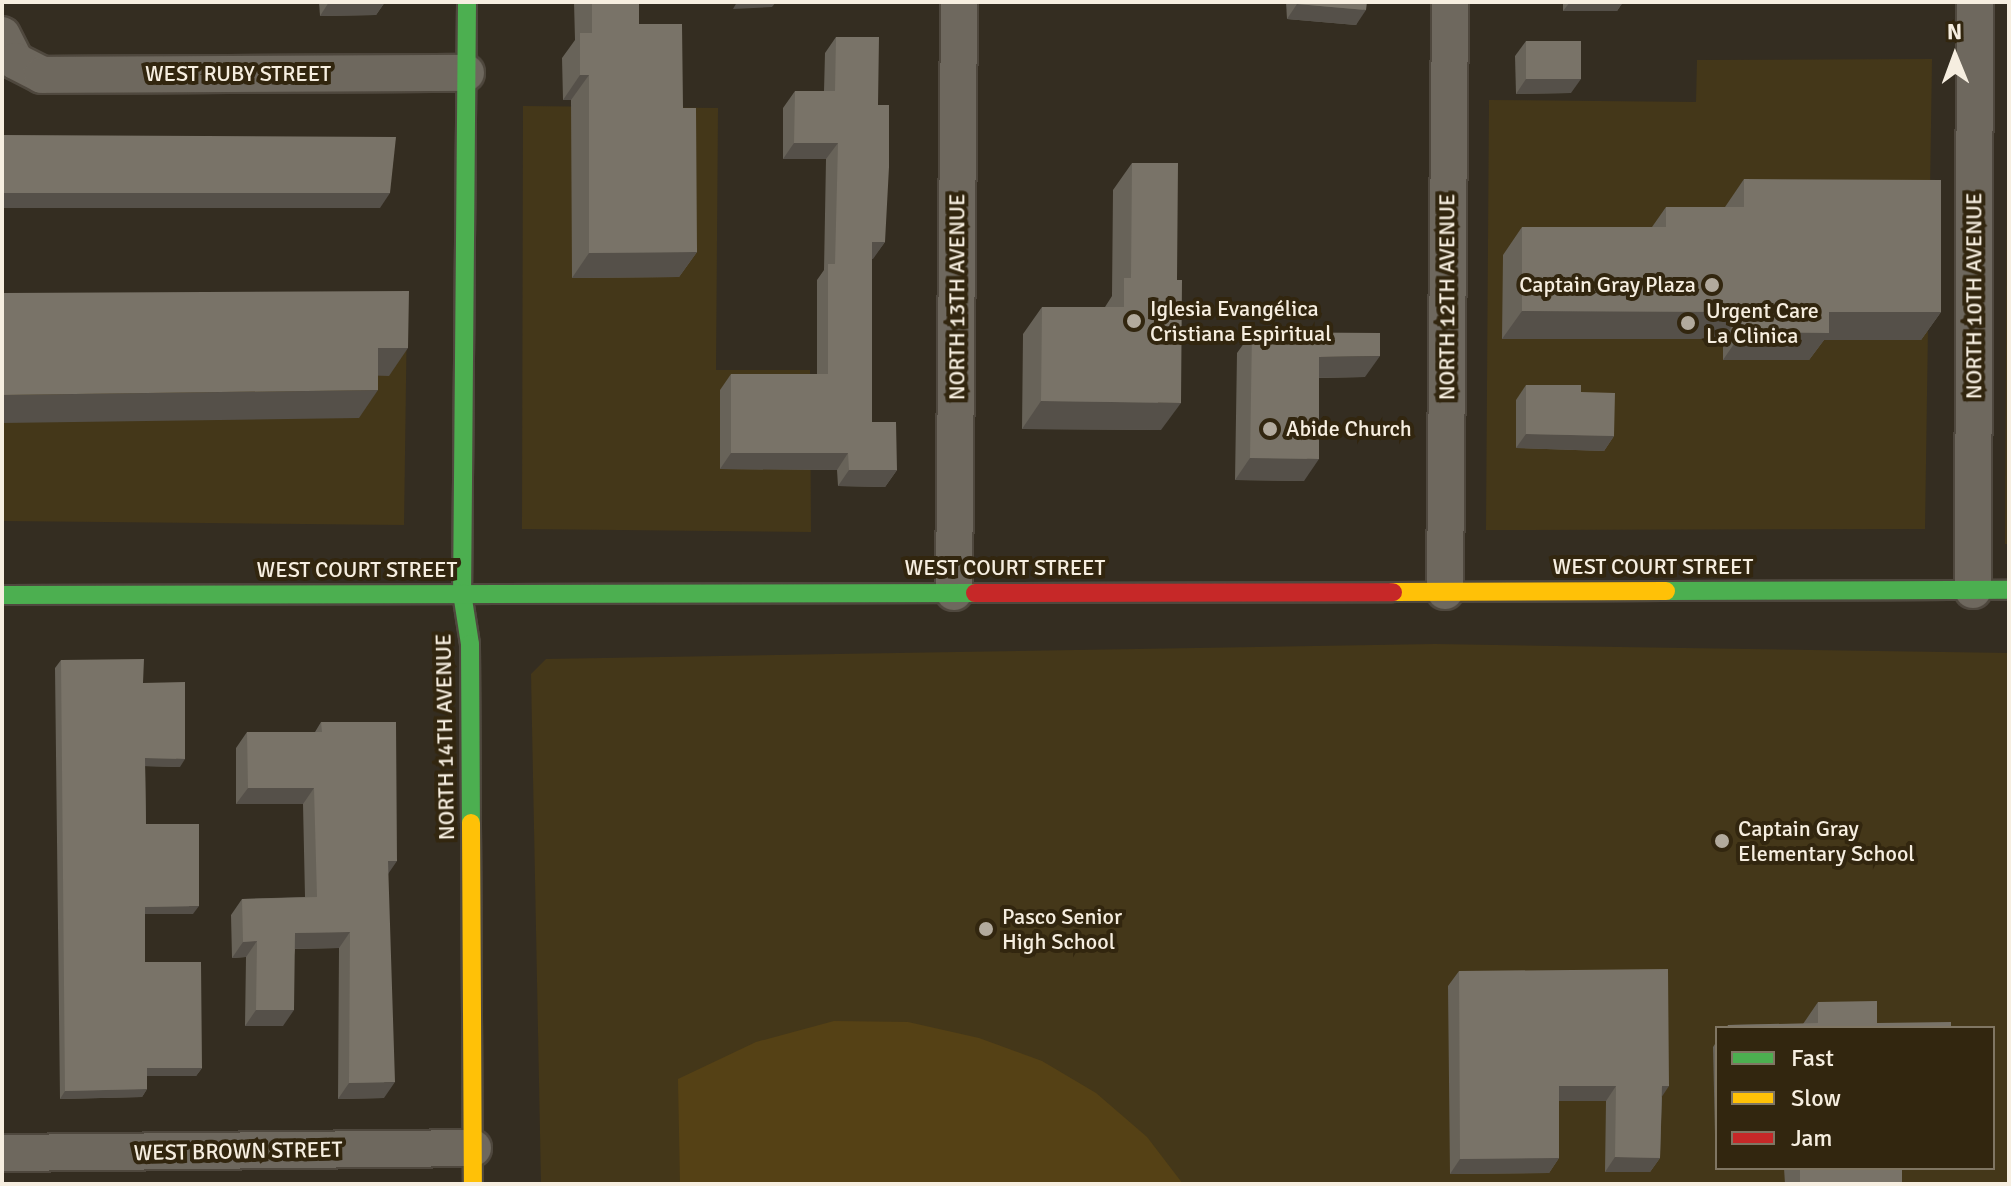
<!DOCTYPE html>
<meta charset="utf-8">
<style>
body{margin:0}
#map{position:relative;width:2011px;height:1186px;overflow:hidden;background:#342d21;font-family:Signika,sans-serif}
div>[style]{position:absolute}
[style*='--x']{left:calc(var(--x)*1px);top:calc(var(--y)*1px);width:calc(var(--w)*1px);rotate:calc(var(--a)*1deg)}
.built>*{inset:0;background:#443719}
.green>*{inset:0;background:#554115}
.roads{filter:drop-shadow(2px 0 #4f483e) drop-shadow(-2px 0 #4f483e) drop-shadow(0 2px #4f483e) drop-shadow(0 -2px #4f483e)}
.street>*{height:36px;margin:-18px;padding:0 18px;transform-origin:18px;border-radius:18px;background:#6e685e}
.fast>*{height:18px;margin:-9px;padding:0 9px;transform-origin:9px;border-radius:9px;background:#4caf50}
.slow>*{height:18px;margin:-9px;padding:0 9px;transform-origin:9px;border-radius:9px;background:#ffc107}
.jam>*{height:18px;margin:-9px;padding:0 9px;transform-origin:9px;border-radius:9px;background:#c62828}
.wall>*{inset:0;background:#686359}
.shaded-wall>*{inset:0;background:#555049}
.building>*{inset:0;background:#797368}
.dots>*{width:22px;height:22px;translate:-50% -50%;box-sizing:border-box;border:4px solid #32260f;border-radius:50%}
span{translate:-50% -50%;white-space:nowrap;text-align:center;line-height:1.15;-webkit-text-stroke:8px #32260f;paint-order:stroke}
.street-label{font-size:22px;color:#f6eee0}
.poi-label{font-size:22px;color:#f6eee0}
.right{translate:-100% -50%;text-align:right}
.left{translate:0 -50%;text-align:left}
.frame{position:absolute;inset:0;border:4px solid #f6eee0;pointer-events:none}
.legend{position:absolute;left:1715px;top:1026px;width:280px;height:144px;box-sizing:border-box;background:#32260f;border:2px solid #807663;margin:0;padding:10px 14px;list-style:none;font-size:24px;color:#f6eee0}
.legend li{display:flex;align-items:center;gap:16px;height:40px}
.legend b{width:40px;border:2px solid #807663}
.north{position:absolute;left:1915px;top:16px;width:80px;height:80px;-webkit-text-stroke:6px #32260f;paint-order:stroke;rotate:359deg;font-size:22px;font-weight:700;line-height:32px;text-align:center;color:#f6eee0}
.north::after{content:'';display:block;margin:auto;width:28px;height:36px;background:#f6eee0;clip-path:polygon(50% 0,100% 100%,50% 72%,0 100%)}
</style>
<div id="map">
<div class="built">
<i style="clip-path:polygon(1932px 59px,1925px 529px,1486px 530px,1489px 100px,1696px 102px,1697px 60px)"></i>
<i style="clip-path:polygon(523px 106px,718px 108px,716px 370px,810px 370px,811px 532px,522px 529px)"></i>
<i style="clip-path:polygon(2007px 160px,2009px 160px,2009px 544px,2005px 544px)"></i>
<i style="clip-path:polygon(2px 304px,407px 310px,404px 525px,2px 521px)"></i>
<i style="clip-path:polygon(evenodd,1435px 644px,2009px 653px,2009px 1184px,541px 1184px,531px 674px,546px 659px,1435px 644px,1717px 1028px,1993px 1028px,1993px 1168px,1717px 1168px,1717px 1028px)"></i>
</div>
<div class="green">
<i style="clip-path:polygon(834px 1021px,908px 1022px,979px 1038px,1042px 1061px,1096px 1093px,1147px 1137px,1183px 1184px,680px 1184px,678px 1079px,756px 1042px)"></i>
</div>
<div class="roads">
<div class="street">
<i style="--x:2;--y:35;--w:29;--a:63"></i>
<i style="--x:15;--y:61;--w:30;--a:27"></i>
<i style="--x:42;--y:75;--w:424;--a:-0.3"></i>
<i style="--x:1973;--y:590;--w:588;--a:-89.81"></i>
<i style="--x:1445;--y:591;--w:589;--a:-89.51"></i>
<i style="--x:954;--y:592;--w:590;--a:-89.51"></i>
<i style="--x:2;--y:1153;--w:471;--a:-0.6"></i>
</div>
<div class="fast">
<i style="--x:467;--y:2;--w:591;--a:90.48"></i>
<i style="--x:462;--y:593;--w:52;--a:81.1"></i>
<i style="--x:470;--y:644;--w:179;--a:89.7"></i>
<i style="--x:1666;--y:591;--w:343;--a:-0.2"></i>
<i style="--x:2;--y:595;--w:973;--a:-0.12"></i>
</div>
<div class="slow">
<i style="--x:1393;--y:592;--w:273;--a:-0.2"></i>
<i style="--x:471;--y:823;--w:361;--a:89.7"></i>
</div>
<div class="jam">
<i style="--x:975;--y:593;--w:418;--a:-0.1"></i>
</div>
</div>
<div class="wall">
<i style="clip-path:polygon(319px 2px,385px 2px,376px 15px,320px 16px)"></i>
<i style="clip-path:polygon(574px 2px,639px 2px,639px 24px,683px 108px,697px 252px,679px 277px,572px 278px,571px 100px,563px 100px,562px 58px,575px 40px)"></i>
<i style="clip-path:polygon(1286px 2px,1367px 2px,1356px 25px,1287px 19px)"></i>
<i style="clip-path:polygon(1563px 2px,1623px 2px,1617px 11px,1563px 11px)"></i>
<i style="clip-path:polygon(836px 37px,878px 105px,885px 242px,872px 259px,872px 422px,897px 470px,885px 487px,838px 486px,837px 470px,720px 469px,720px 390px,731px 374px,817px 374px,817px 280px,824px 270px,826px 159px,783px 159px,783px 108px,795px 91px,824px 91px,825px 53px)"></i>
<i style="clip-path:polygon(1526px 41px,1571px 93px,1516px 94px,1515px 56px)"></i>
<i style="clip-path:polygon(1132px 163px,1161px 430px,1022px 429px,1023px 334px,1042px 307px,1105px 307px,1112px 296px,1113px 190px)"></i>
<i style="clip-path:polygon(1744px 179px,1941px 312px,1921px 340px,1824px 340px,1809px 360px,1723px 360px,1723px 339px,1502px 339px,1503px 255px,1522px 227px,1652px 227px,1666px 207px,1725px 207px)"></i>
<i style="clip-path:polygon(1252px 332px,1365px 377px,1319px 378px,1304px 481px,1235px 480px,1237px 353px)"></i>
<i style="clip-path:polygon(1526px 385px,1581px 392px,1614px 436px,1604px 451px,1516px 448px,1516px 400px)"></i>
<i style="clip-path:polygon(61px 660px,143px 683px,180px 767px,145px 766px,146px 824px,193px 914px,145px 914px,145px 962px,202px 1068px,196px 1076px,147px 1076px,147px 1089px,142px 1097px,60px 1099px,55px 668px)"></i>
<i style="clip-path:polygon(321px 722px,388px 874px,384px 1098px,338px 1099px,339px 948px,295px 949px,283px 1026px,245px 1026px,246px 957px,232px 958px,231px 915px,242px 899px,305px 897px,303px 804px,236px 804px,236px 748px,247px 732px,315px 732px)"></i>
<i style="clip-path:polygon(1459px 971px,1662px 1097px,1660px 1158px,1650px 1172px,1605px 1172px,1606px 1101px,1559px 1101px,1559px 1158px,1549px 1173px,1450px 1174px,1448px 986px)"></i>
<i style="clip-path:polygon(1818px 1002px,1877px 1023px,1951px 1028px,1726px 1028px,1728px 1025px,1803px 1024px)"></i>
<i style="clip-path:polygon(1717px 1041px,1717px 1135px,1715px 1135px,1713px 1047px)"></i>
<i style="clip-path:polygon(1784px 1168px,1902px 1168px,1902px 1184px,1785px 1184px)"></i>
</div>
<div class="shaded-wall">
<i style="clip-path:polygon(329px 2px,385px 2px,376px 15px,320px 16px)"></i>
<i style="clip-path:polygon(737px 2px,776px 2px,772px 7px,733px 9px)"></i>
<i style="clip-path:polygon(1570px 2px,1623px 2px,1617px 11px,1563px 11px)"></i>
<i style="clip-path:polygon(1297px 4px,1366px 10px,1356px 25px,1287px 19px)"></i>
<i style="clip-path:polygon(580px 75px,589px 75px,571px 100px,563px 100px)"></i>
<i style="clip-path:polygon(1526px 79px,1581px 79px,1571px 93px,1516px 94px)"></i>
<i style="clip-path:polygon(794px 143px,838px 143px,826px 159px,783px 159px)"></i>
<i style="clip-path:polygon(2px 193px,390px 193px,380px 208px,2px 208px)"></i>
<i style="clip-path:polygon(872px 242px,885px 242px,873px 259px,861px 258px)"></i>
<i style="clip-path:polygon(697px 252px,679px 277px,572px 278px,589px 253px)"></i>
<i style="clip-path:polygon(1522px 311px,1742px 312px,1723px 339px,1502px 339px)"></i>
<i style="clip-path:polygon(1829px 312px,1941px 312px,1921px 340px,1824px 340px,1809px 360px,1723px 360px,1742px 332px)"></i>
<i style="clip-path:polygon(378px 348px,408px 348px,389px 376px,359px 375px)"></i>
<i style="clip-path:polygon(1380px 356px,1365px 377px,1304px 378px,1319px 357px)"></i>
<i style="clip-path:polygon(378px 390px,359px 418px,2px 423px,2px 395px)"></i>
<i style="clip-path:polygon(1041px 401px,1181px 403px,1161px 430px,1022px 429px)"></i>
<i style="clip-path:polygon(1526px 434px,1614px 436px,1604px 451px,1516px 448px)"></i>
<i style="clip-path:polygon(731px 453px,848px 453px,837px 470px,720px 469px)"></i>
<i style="clip-path:polygon(1250px 458px,1319px 459px,1304px 481px,1235px 480px)"></i>
<i style="clip-path:polygon(849px 470px,897px 470px,885px 487px,838px 486px)"></i>
<i style="clip-path:polygon(145px 758px,185px 759px,180px 767px,140px 766px)"></i>
<i style="clip-path:polygon(248px 788px,314px 788px,303px 804px,236px 804px)"></i>
<i style="clip-path:polygon(388px 861px,397px 861px,386px 877px)"></i>
<i style="clip-path:polygon(199px 906px,193px 914px,139px 914px,145px 907px)"></i>
<i style="clip-path:polygon(350px 932px,339px 948px,284px 949px,295px 933px)"></i>
<i style="clip-path:polygon(257px 941px,246px 957px,232px 958px,243px 942px)"></i>
<i style="clip-path:polygon(256px 1010px,294px 1010px,283px 1026px,245px 1026px)"></i>
<i style="clip-path:polygon(147px 1068px,202px 1068px,196px 1076px,141px 1076px)"></i>
<i style="clip-path:polygon(395px 1082px,384px 1098px,338px 1099px,349px 1083px)"></i>
<i style="clip-path:polygon(1559px 1086px,1616px 1086px,1606px 1101px,1549px 1101px)"></i>
<i style="clip-path:polygon(1662px 1086px,1669px 1086px,1659px 1101px)"></i>
<i style="clip-path:polygon(147px 1089px,142px 1097px,60px 1099px,65px 1091px)"></i>
<i style="clip-path:polygon(1615px 1157px,1660px 1158px,1650px 1172px,1605px 1172px)"></i>
<i style="clip-path:polygon(1559px 1158px,1549px 1173px,1450px 1174px,1460px 1159px)"></i>
</div>
<div class="building">
<i style="clip-path:polygon(592px 2px,639px 2px,639px 24px,682px 24px,683px 108px,696px 108px,697px 252px,589px 253px,589px 75px,580px 75px,580px 33px,592px 33px)"></i>
<i style="clip-path:polygon(1297px 2px,1367px 2px,1366px 10px,1297px 4px)"></i>
<i style="clip-path:polygon(836px 37px,879px 37px,878px 105px,889px 105px,889px 167px,885px 242px,872px 242px,872px 422px,896px 422px,897px 470px,849px 470px,848px 453px,731px 453px,731px 374px,828px 374px,828px 264px,835px 264px,838px 143px,794px 143px,795px 91px,835px 91px)"></i>
<i style="clip-path:polygon(1526px 41px,1581px 41px,1581px 79px,1526px 79px)"></i>
<i style="clip-path:polygon(2px 135px,396px 137px,390px 193px,2px 193px)"></i>
<i style="clip-path:polygon(1132px 163px,1178px 163px,1177px 280px,1182px 280px,1181px 403px,1041px 401px,1042px 307px,1124px 307px,1124px 278px,1131px 278px)"></i>
<i style="clip-path:polygon(1744px 179px,1941px 180px,1941px 312px,1829px 312px,1829px 333px,1742px 332px,1742px 312px,1522px 311px,1522px 227px,1666px 227px,1666px 207px,1744px 207px)"></i>
<i style="clip-path:polygon(409px 291px,408px 348px,378px 348px,378px 390px,2px 395px,2px 293px)"></i>
<i style="clip-path:polygon(1252px 332px,1380px 333px,1380px 356px,1319px 357px,1319px 459px,1250px 458px)"></i>
<i style="clip-path:polygon(1526px 385px,1581px 385px,1581px 392px,1615px 393px,1614px 436px,1526px 434px)"></i>
<i style="clip-path:polygon(144px 659px,143px 683px,185px 682px,185px 759px,145px 758px,146px 824px,199px 824px,199px 906px,145px 907px,145px 962px,201px 962px,202px 1068px,147px 1068px,147px 1089px,65px 1091px,61px 660px)"></i>
<i style="clip-path:polygon(321px 722px,396px 722px,397px 861px,388px 861px,395px 1082px,349px 1083px,350px 932px,295px 933px,294px 1010px,256px 1010px,257px 941px,243px 942px,242px 899px,317px 897px,314px 788px,248px 788px,247px 732px,322px 732px)"></i>
<i style="clip-path:polygon(1668px 969px,1669px 1086px,1662px 1086px,1660px 1158px,1615px 1157px,1616px 1086px,1559px 1086px,1559px 1158px,1460px 1159px,1459px 971px)"></i>
<i style="clip-path:polygon(1877px 1001px,1877px 1023px,1951px 1022px,1951px 1028px,1728px 1028px,1728px 1025px,1818px 1023px,1818px 1002px)"></i>
<i style="clip-path:polygon(1800px 1168px,1902px 1168px,1902px 1184px,1800px 1184px)"></i>
</div>
<div class="dots">
<i style="left:1712px;top:285px;background:#b2aa9d"></i>
<i style="left:1134px;top:321px;background:#b2aa9d"></i>
<i style="left:1688px;top:323px;background:#b2aa9d"></i>
<i style="left:1270px;top:429px;background:#b2aa9d"></i>
<i style="left:1722px;top:841px;background:#b2aa9d"></i>
<i style="left:986px;top:929px;background:#b2aa9d"></i>
</div>
<div class="street-label">
<span style="left:238px;top:74px">WEST RUBY STREET</span>
<span style="left:1974px;top:296px;rotate:-90deg">NORTH 10TH AVENUE</span>
<span style="left:957px;top:297px;rotate:-90deg">NORTH 13TH AVENUE</span>
<span style="left:1447px;top:297px;rotate:-90deg">NORTH 12TH AVENUE</span>
<span style="left:1653px;top:567px">WEST COURT STREET</span>
<span style="left:1005px;top:568px">WEST COURT STREET</span>
<span style="left:357px;top:570px">WEST COURT STREET</span>
<span style="left:445px;top:737px;rotate:-91deg">NORTH 14TH AVENUE</span>
<span style="left:238px;top:1151px;rotate:-1deg">WEST BROWN STREET</span>
</div>
<div class="poi-label">
<span class="right" style="left:1696px;top:285px">Captain Gray Plaza</span>
<span class="left" style="left:1150px;top:321px">Iglesia Evangélica<br>Cristiana Espiritual</span>
<span class="left" style="left:1706px;top:323px">Urgent Care<br>La Clinica</span>
<span class="left" style="left:1286px;top:429px">Abide Church</span>
<span class="left" style="left:1738px;top:841px">Captain Gray<br>Elementary School</span>
<span class="left" style="left:1002px;top:929px">Pasco Senior<br>High School</span>
</div>
<div class="frame"></div>
<ul class="legend">
<li><b style="height:10px;background:#4caf50"></b>Fast</li>
<li><b style="height:10px;background:#ffc107"></b>Slow</li>
<li><b style="height:10px;background:#c62828"></b>Jam</li>
</ul>
<div class="north">N</div>
</div>
